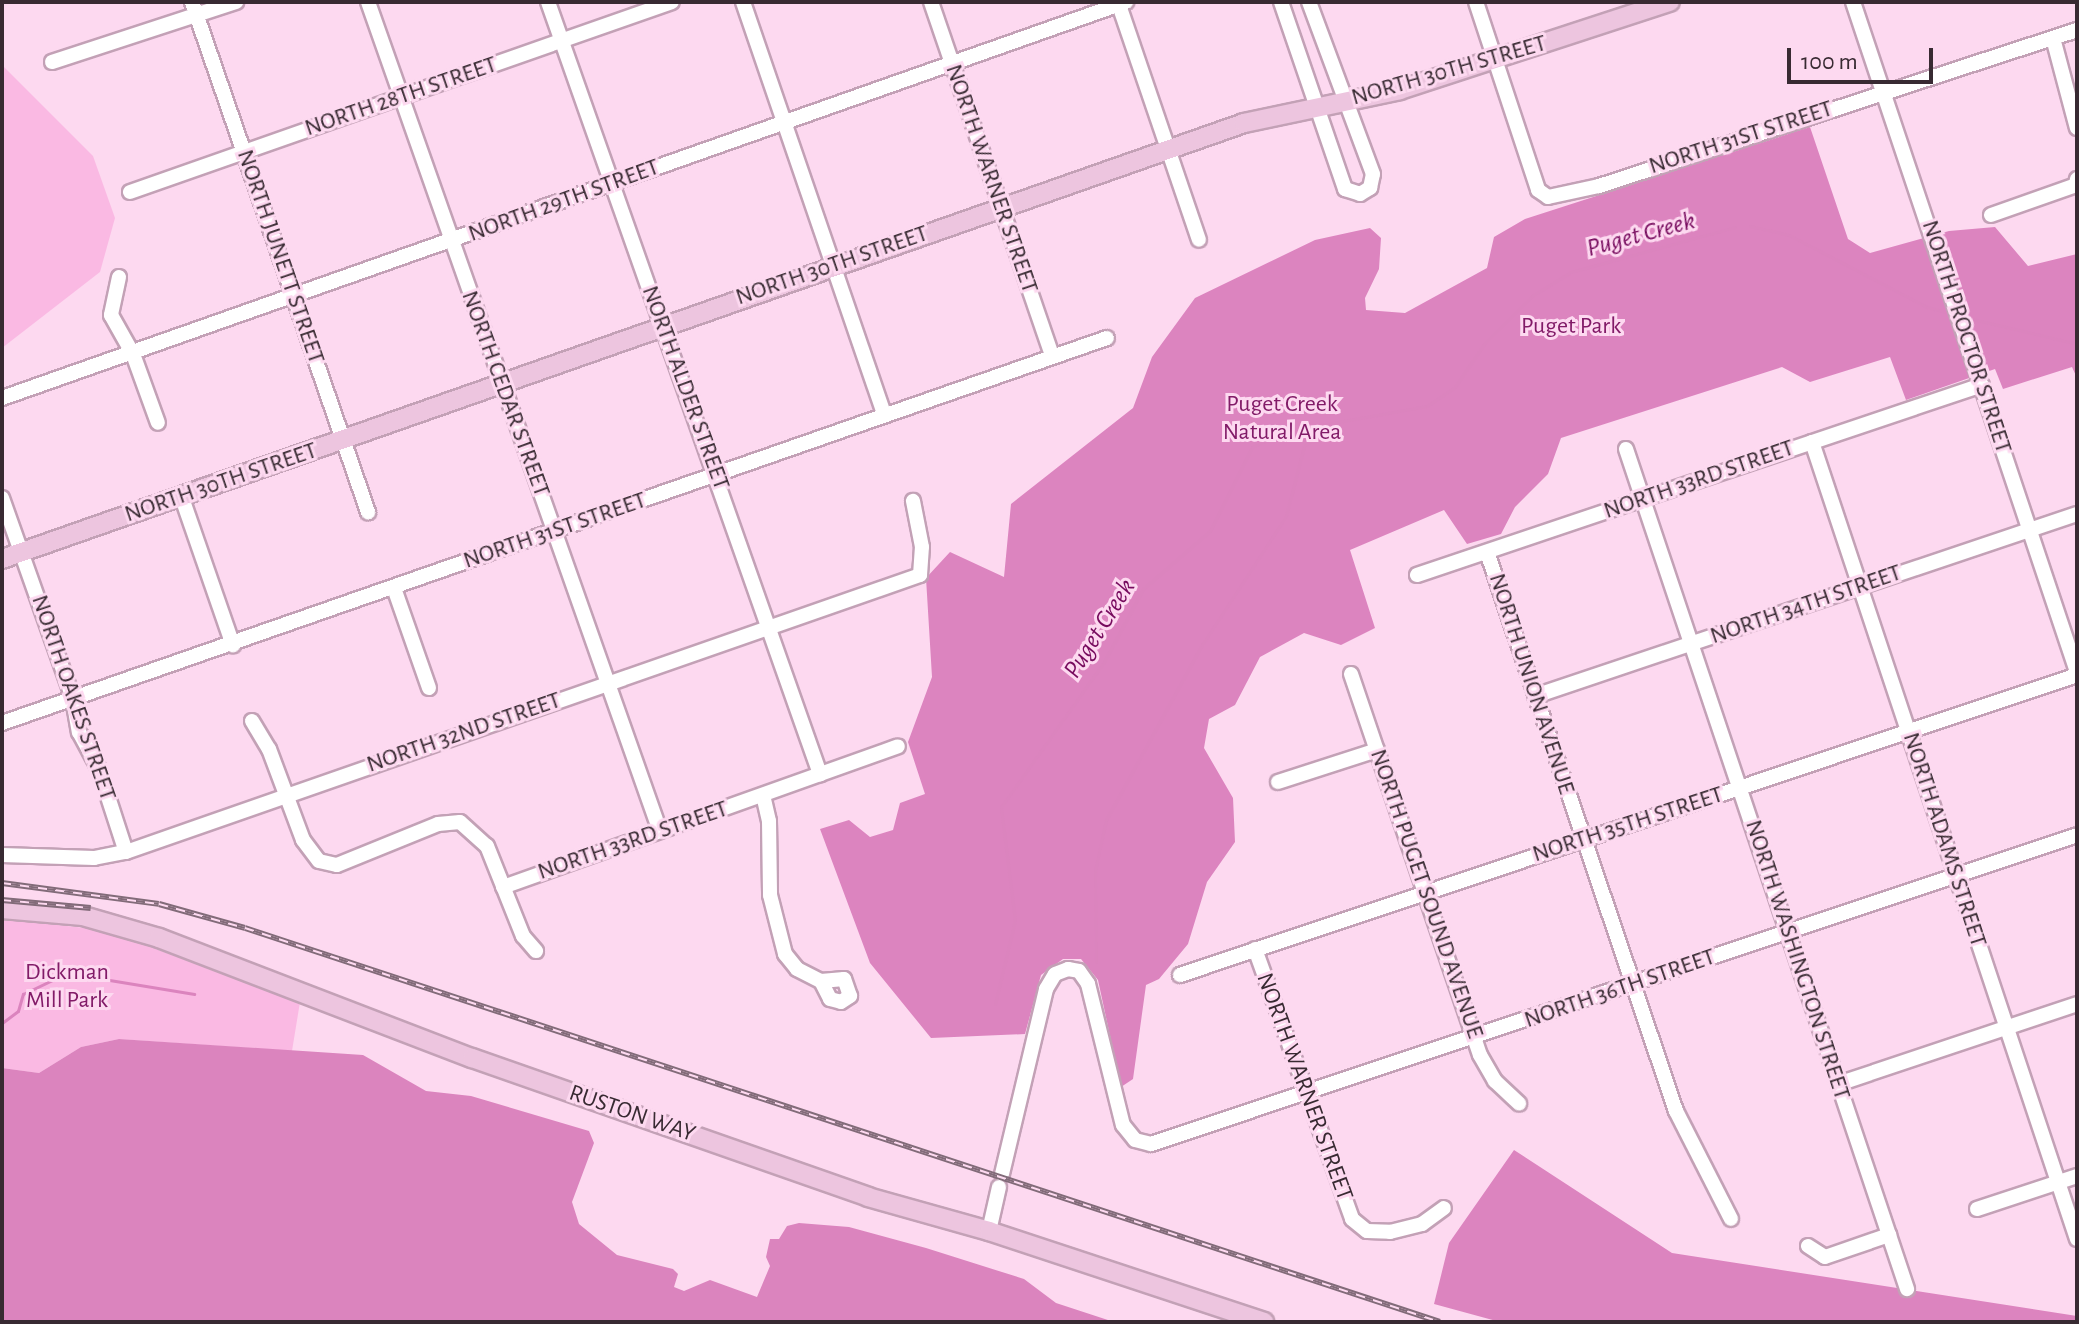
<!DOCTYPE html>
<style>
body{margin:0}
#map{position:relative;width:2079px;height:1324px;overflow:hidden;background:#fdd9f0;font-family:"Alegreya Sans",sans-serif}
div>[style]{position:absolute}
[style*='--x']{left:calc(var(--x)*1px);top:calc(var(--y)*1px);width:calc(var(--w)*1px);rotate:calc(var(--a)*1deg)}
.green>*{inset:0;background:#fab9e3}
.forest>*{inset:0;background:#dc84bf}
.water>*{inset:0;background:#db84be}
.stream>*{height:3px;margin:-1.5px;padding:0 1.5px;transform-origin:1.5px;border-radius:1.5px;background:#db84be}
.roads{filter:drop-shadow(2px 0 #c3a1b6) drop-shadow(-2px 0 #c3a1b6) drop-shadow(0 2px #c3a1b6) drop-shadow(0 -2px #c3a1b6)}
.minor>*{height:14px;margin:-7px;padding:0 7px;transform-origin:7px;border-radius:7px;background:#fff}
.major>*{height:18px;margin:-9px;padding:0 9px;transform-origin:9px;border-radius:9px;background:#edc5df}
.rail>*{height:6px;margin-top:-3px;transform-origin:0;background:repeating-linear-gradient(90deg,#fdd9f0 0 9px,#826b79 0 18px);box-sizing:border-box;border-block:2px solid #826b79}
span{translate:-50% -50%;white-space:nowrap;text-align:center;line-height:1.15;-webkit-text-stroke:6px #fdd9f0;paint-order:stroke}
.street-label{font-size:24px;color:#382a32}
.park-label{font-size:24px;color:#821b68}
.water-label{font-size:26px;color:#770b5e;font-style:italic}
.frame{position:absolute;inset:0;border:4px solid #382a32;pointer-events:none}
.scale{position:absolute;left:1787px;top:48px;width:146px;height:36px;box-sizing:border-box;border:4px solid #382a32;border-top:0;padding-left:10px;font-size:24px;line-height:28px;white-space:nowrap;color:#382a32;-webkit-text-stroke:6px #fdd9f0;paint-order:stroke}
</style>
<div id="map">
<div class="green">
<i style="clip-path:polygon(2px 65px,93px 156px,115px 218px,100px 272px,2px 348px)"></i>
<i style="clip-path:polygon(2px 919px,104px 930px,300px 1002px,292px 1051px,119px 1039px,81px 1047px,39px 1073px,2px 1068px)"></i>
</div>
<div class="forest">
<i style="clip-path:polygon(1810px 127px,1848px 239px,1870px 253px,1949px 231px,1995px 227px,2028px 266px,2077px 254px,2077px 378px,2072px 367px,2003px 389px,1995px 369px,1906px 400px,1890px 357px,1810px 382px,1782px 367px,1561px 438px,1548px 474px,1515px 507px,1501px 534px,1467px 544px,1444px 510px,1350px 550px,1375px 628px,1341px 645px,1304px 633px,1260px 657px,1235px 705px,1209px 719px,1204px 748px,1233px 798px,1235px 842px,1207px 882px,1188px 944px,1159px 979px,1146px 985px,1133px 1079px,1121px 1087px,1098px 980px,1081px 959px,1063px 959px,1041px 975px,1025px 1034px,931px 1038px,870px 963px,820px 829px,849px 820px,870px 837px,893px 830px,900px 803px,925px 794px,908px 742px,932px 677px,926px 578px,950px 552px,1004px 577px,1011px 504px,1133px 408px,1152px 357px,1195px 298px,1315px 240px,1370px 228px,1381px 238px,1379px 269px,1365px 298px,1366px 310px,1405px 313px,1487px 268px,1494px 237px,1525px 219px)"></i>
<i style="clip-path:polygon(1514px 1150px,1672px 1253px,2077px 1316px,2077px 1322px,1500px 1322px,1434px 1304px,1449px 1243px)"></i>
</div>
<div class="water">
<i style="clip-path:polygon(119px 1039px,363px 1055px,426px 1091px,471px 1096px,589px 1131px,594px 1143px,572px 1202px,579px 1224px,617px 1255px,673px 1269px,678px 1274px,674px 1287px,684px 1291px,710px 1280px,757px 1297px,770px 1266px,766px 1257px,770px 1239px,779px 1239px,787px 1226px,799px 1223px,849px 1227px,926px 1248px,1024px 1279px,1056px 1303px,1114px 1322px,2px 1322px,2px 1068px,39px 1073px,81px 1047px)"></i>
</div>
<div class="stream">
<i style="--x:1750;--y:226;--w:40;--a:13"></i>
<i style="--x:1789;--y:235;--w:156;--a:27.6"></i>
<i style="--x:1927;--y:307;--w:27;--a:15"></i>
<i style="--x:1964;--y:317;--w:116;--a:13.4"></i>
<i style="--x:1096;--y:962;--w:91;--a:-90.6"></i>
<i style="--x:1095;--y:871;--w:52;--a:-77.8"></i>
<i style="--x:1106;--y:820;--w:200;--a:-61.3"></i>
<i style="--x:1202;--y:645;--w:154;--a:-56.9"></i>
<i style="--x:1286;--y:516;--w:72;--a:-75.6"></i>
<i style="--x:1304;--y:446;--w:36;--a:-36"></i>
<i style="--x:995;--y:1004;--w:86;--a:-76.6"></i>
<i style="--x:1015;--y:920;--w:114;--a:-97.1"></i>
<i style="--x:1001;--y:807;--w:178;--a:-54.6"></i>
<i style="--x:1104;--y:662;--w:83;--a:-61.9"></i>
<i style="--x:1143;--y:589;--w:89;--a:-40.9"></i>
<i style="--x:1210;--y:531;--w:94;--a:-63.4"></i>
<i style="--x:1252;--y:447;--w:39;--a:-24"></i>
<i style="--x:1288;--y:431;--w:141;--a:-10.2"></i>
<i style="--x:1427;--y:406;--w:34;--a:-34"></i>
<i style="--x:1455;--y:387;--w:52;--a:-56"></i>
<i style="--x:1484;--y:344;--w:68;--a:-45"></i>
<i style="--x:1532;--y:296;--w:46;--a:-31.6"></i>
<i style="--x:1571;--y:272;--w:170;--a:-15.3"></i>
<i style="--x:2;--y:1023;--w:20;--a:-37"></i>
<i style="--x:18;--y:1011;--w:18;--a:-74"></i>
<i style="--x:23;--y:994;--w:49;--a:-25.5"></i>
<i style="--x:67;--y:973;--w:129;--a:9.4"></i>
</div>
<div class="roads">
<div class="minor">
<i style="--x:192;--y:2;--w:540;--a:70.96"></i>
<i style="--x:368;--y:2;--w:879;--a:70.6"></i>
<i style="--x:548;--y:2;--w:819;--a:70.59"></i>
<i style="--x:743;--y:2;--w:435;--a:71.1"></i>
<i style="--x:931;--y:2;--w:373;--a:71.1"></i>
<i style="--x:1118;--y:2;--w:251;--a:71.2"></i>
<i style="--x:1281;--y:2;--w:198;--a:71.1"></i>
<i style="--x:1345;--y:189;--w:16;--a:18"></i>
<i style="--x:1360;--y:194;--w:12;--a:-31"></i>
<i style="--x:1370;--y:188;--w:14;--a:-78"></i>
<i style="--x:1373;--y:174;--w:184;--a:-110.4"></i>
<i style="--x:1476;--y:2;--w:198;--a:71.7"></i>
<i style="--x:1538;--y:190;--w:12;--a:35"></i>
<i style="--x:1548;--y:197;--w:52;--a:-12.2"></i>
<i style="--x:1599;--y:186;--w:503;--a:-18.07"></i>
<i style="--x:1853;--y:2;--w:706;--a:71.51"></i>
<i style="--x:2053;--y:38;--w:93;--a:75.1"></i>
<i style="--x:52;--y:62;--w:194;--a:-18.1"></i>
<i style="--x:130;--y:192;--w:574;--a:-19.32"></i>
<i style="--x:1991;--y:215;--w:90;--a:-19.4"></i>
<i style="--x:2076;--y:185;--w:6;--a:-81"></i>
<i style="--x:119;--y:277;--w:39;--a:102"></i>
<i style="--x:111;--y:315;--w:45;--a:60.6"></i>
<i style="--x:133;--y:354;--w:73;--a:70.1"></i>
<i style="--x:2;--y:398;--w:1192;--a:-19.41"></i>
<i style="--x:1812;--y:442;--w:840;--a:71.61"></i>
<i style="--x:1626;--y:449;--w:886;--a:71.5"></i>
<i style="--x:2;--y:498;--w:213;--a:70.5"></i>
<i style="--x:73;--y:699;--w:34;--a:80"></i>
<i style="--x:79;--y:732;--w:42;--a:61.6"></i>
<i style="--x:99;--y:769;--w:87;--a:72"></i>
<i style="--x:182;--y:498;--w:156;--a:70.9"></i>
<i style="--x:1487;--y:552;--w:590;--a:71.32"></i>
<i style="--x:1676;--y:1111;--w:121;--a:63"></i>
<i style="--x:1417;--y:575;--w:596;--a:-18.59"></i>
<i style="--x:394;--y:588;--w:106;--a:70.7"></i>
<i style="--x:1351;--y:674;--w:402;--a:71.3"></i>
<i style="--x:1480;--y:1055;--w:30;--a:60"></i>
<i style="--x:1495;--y:1081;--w:33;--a:43"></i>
<i style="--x:1535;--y:696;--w:572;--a:-18.56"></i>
<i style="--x:252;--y:721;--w:33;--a:59"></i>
<i style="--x:269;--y:749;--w:97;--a:69.5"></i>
<i style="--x:303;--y:840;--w:26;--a:53"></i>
<i style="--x:319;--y:861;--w:18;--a:13"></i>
<i style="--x:337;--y:865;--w:109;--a:-22.1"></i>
<i style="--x:438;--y:824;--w:22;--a:-5"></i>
<i style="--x:460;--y:822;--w:36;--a:42"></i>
<i style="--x:487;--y:846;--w:97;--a:68.2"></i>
<i style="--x:523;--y:936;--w:20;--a:49"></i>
<i style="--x:2;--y:723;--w:1170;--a:-19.21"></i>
<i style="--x:1278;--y:782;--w:104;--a:-17.9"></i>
<i style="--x:763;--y:795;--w:27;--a:77"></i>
<i style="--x:769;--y:821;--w:74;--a:89.2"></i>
<i style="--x:770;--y:895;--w:61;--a:75.7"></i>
<i style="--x:785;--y:954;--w:19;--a:51"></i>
<i style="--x:797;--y:969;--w:27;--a:27"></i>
<i style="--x:821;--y:981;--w:20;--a:63"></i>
<i style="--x:830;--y:999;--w:11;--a:15"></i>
<i style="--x:841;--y:1002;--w:11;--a:-34"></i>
<i style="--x:850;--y:996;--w:18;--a:-109"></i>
<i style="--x:844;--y:979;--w:23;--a:175"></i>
<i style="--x:2;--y:855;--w:92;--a:1.9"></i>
<i style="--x:94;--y:858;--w:33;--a:-11"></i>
<i style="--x:126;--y:852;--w:841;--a:-19.23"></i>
<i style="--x:920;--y:575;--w:28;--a:-86"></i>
<i style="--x:922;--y:547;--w:47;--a:-101.1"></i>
<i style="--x:503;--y:887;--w:419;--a:-19.6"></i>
<i style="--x:1255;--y:949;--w:287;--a:70.2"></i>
<i style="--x:1352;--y:1219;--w:19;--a:39"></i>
<i style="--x:1367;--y:1231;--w:23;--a:2"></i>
<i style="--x:1390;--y:1232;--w:33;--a:-14"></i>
<i style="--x:1422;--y:1224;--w:27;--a:-36"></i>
<i style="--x:1180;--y:975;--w:946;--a:-18.49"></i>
<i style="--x:1838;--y:1084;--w:252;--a:-18.5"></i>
<i style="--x:1002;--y:1174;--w:190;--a:-76.6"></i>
<i style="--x:1046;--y:989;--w:17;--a:-59"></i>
<i style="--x:1055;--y:974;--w:14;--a:-21"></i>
<i style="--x:1068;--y:969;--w:11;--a:10"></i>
<i style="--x:1079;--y:971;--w:16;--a:55"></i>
<i style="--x:1088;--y:984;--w:145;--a:76.1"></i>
<i style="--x:1123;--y:1125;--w:19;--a:51"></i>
<i style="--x:1135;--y:1140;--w:16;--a:14"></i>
<i style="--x:1151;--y:1144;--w:976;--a:-18.45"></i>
<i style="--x:1977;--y:1209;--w:105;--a:-18.3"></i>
<i style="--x:989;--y:1231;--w:45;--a:-77.2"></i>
<i style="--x:1808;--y:1246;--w:20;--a:33"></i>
<i style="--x:1825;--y:1257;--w:68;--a:-19"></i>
</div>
<div class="major">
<i style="--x:2;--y:559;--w:1316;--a:-19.34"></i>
<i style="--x:1244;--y:123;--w:159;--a:-11.9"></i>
<i style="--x:1400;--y:90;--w:284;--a:-18.1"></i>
<i style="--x:2;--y:909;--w:81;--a:4.9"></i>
<i style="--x:83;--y:916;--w:79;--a:16.1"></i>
<i style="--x:159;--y:938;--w:335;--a:21"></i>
<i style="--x:472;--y:1058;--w:420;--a:19.3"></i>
<i style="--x:868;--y:1197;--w:126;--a:15.7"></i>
<i style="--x:989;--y:1231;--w:290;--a:18.3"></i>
</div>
</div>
<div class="rail">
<i style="--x:2;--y:883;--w:158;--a:7.6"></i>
<i style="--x:159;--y:904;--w:89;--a:15.6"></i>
<i style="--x:245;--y:928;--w:1258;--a:18.25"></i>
<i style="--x:2;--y:900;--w:89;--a:5.1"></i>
</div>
<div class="street-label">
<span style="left:1449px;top:71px;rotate:-16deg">NORTH 30TH STREET</span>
<span style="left:401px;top:97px;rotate:-19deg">NORTH 28TH STREET</span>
<span style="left:1741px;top:138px;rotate:-18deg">NORTH 31ST STREET</span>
<span style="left:991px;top:179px;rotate:71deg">NORTH WARNER STREET</span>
<span style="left:564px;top:201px;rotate:-20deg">NORTH 29TH STREET</span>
<span style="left:280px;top:257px;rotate:71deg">NORTH JUNETT STREET</span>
<span style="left:832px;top:266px;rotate:-19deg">NORTH 30TH STREET</span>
<span style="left:1966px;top:337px;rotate:72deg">NORTH PROCTOR STREET</span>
<span style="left:685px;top:388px;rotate:70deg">NORTH ALDER STREET</span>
<span style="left:505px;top:394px;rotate:70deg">NORTH CEDAR STREET</span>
<span style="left:1699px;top:480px;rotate:-19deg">NORTH 33RD STREET</span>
<span style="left:221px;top:483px;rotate:-19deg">NORTH 30TH STREET</span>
<span style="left:555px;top:531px;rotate:-19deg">NORTH 31ST STREET</span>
<span style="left:1806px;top:605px;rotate:-19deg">NORTH 34TH STREET</span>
<span style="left:1531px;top:684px;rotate:72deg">NORTH UNION AVENUE</span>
<span style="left:73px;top:698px;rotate:71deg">NORTH OAKES STREET</span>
<span style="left:464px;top:733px;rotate:-19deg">NORTH 32ND STREET</span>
<span style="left:1628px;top:825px;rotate:-18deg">NORTH 35TH STREET</span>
<span style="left:1944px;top:840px;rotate:72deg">NORTH ADAMS STREET</span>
<span style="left:633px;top:841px;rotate:-19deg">NORTH 33RD STREET</span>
<span style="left:1426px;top:894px;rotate:71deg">NORTH PUGET SOUND AVENUE</span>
<span style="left:1797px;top:960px;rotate:72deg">NORTH WASHINGTON STREET</span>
<span style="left:1620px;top:989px;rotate:-19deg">NORTH 36TH STREET</span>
<span style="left:1304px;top:1087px;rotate:70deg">NORTH WARNER STREET</span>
<span style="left:632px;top:1114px;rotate:19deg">RUSTON WAY</span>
</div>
<div class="park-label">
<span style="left:1571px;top:327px">Puget Park</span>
<span style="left:1282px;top:419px">Puget Creek<br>Natural Area</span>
<span style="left:67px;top:987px">Dickman<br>Mill Park</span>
</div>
<div class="water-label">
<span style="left:1641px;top:235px;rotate:-15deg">Puget Creek</span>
<span style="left:1100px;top:629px;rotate:-58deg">Puget Creek</span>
</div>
<div class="frame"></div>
<div class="scale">100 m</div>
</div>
